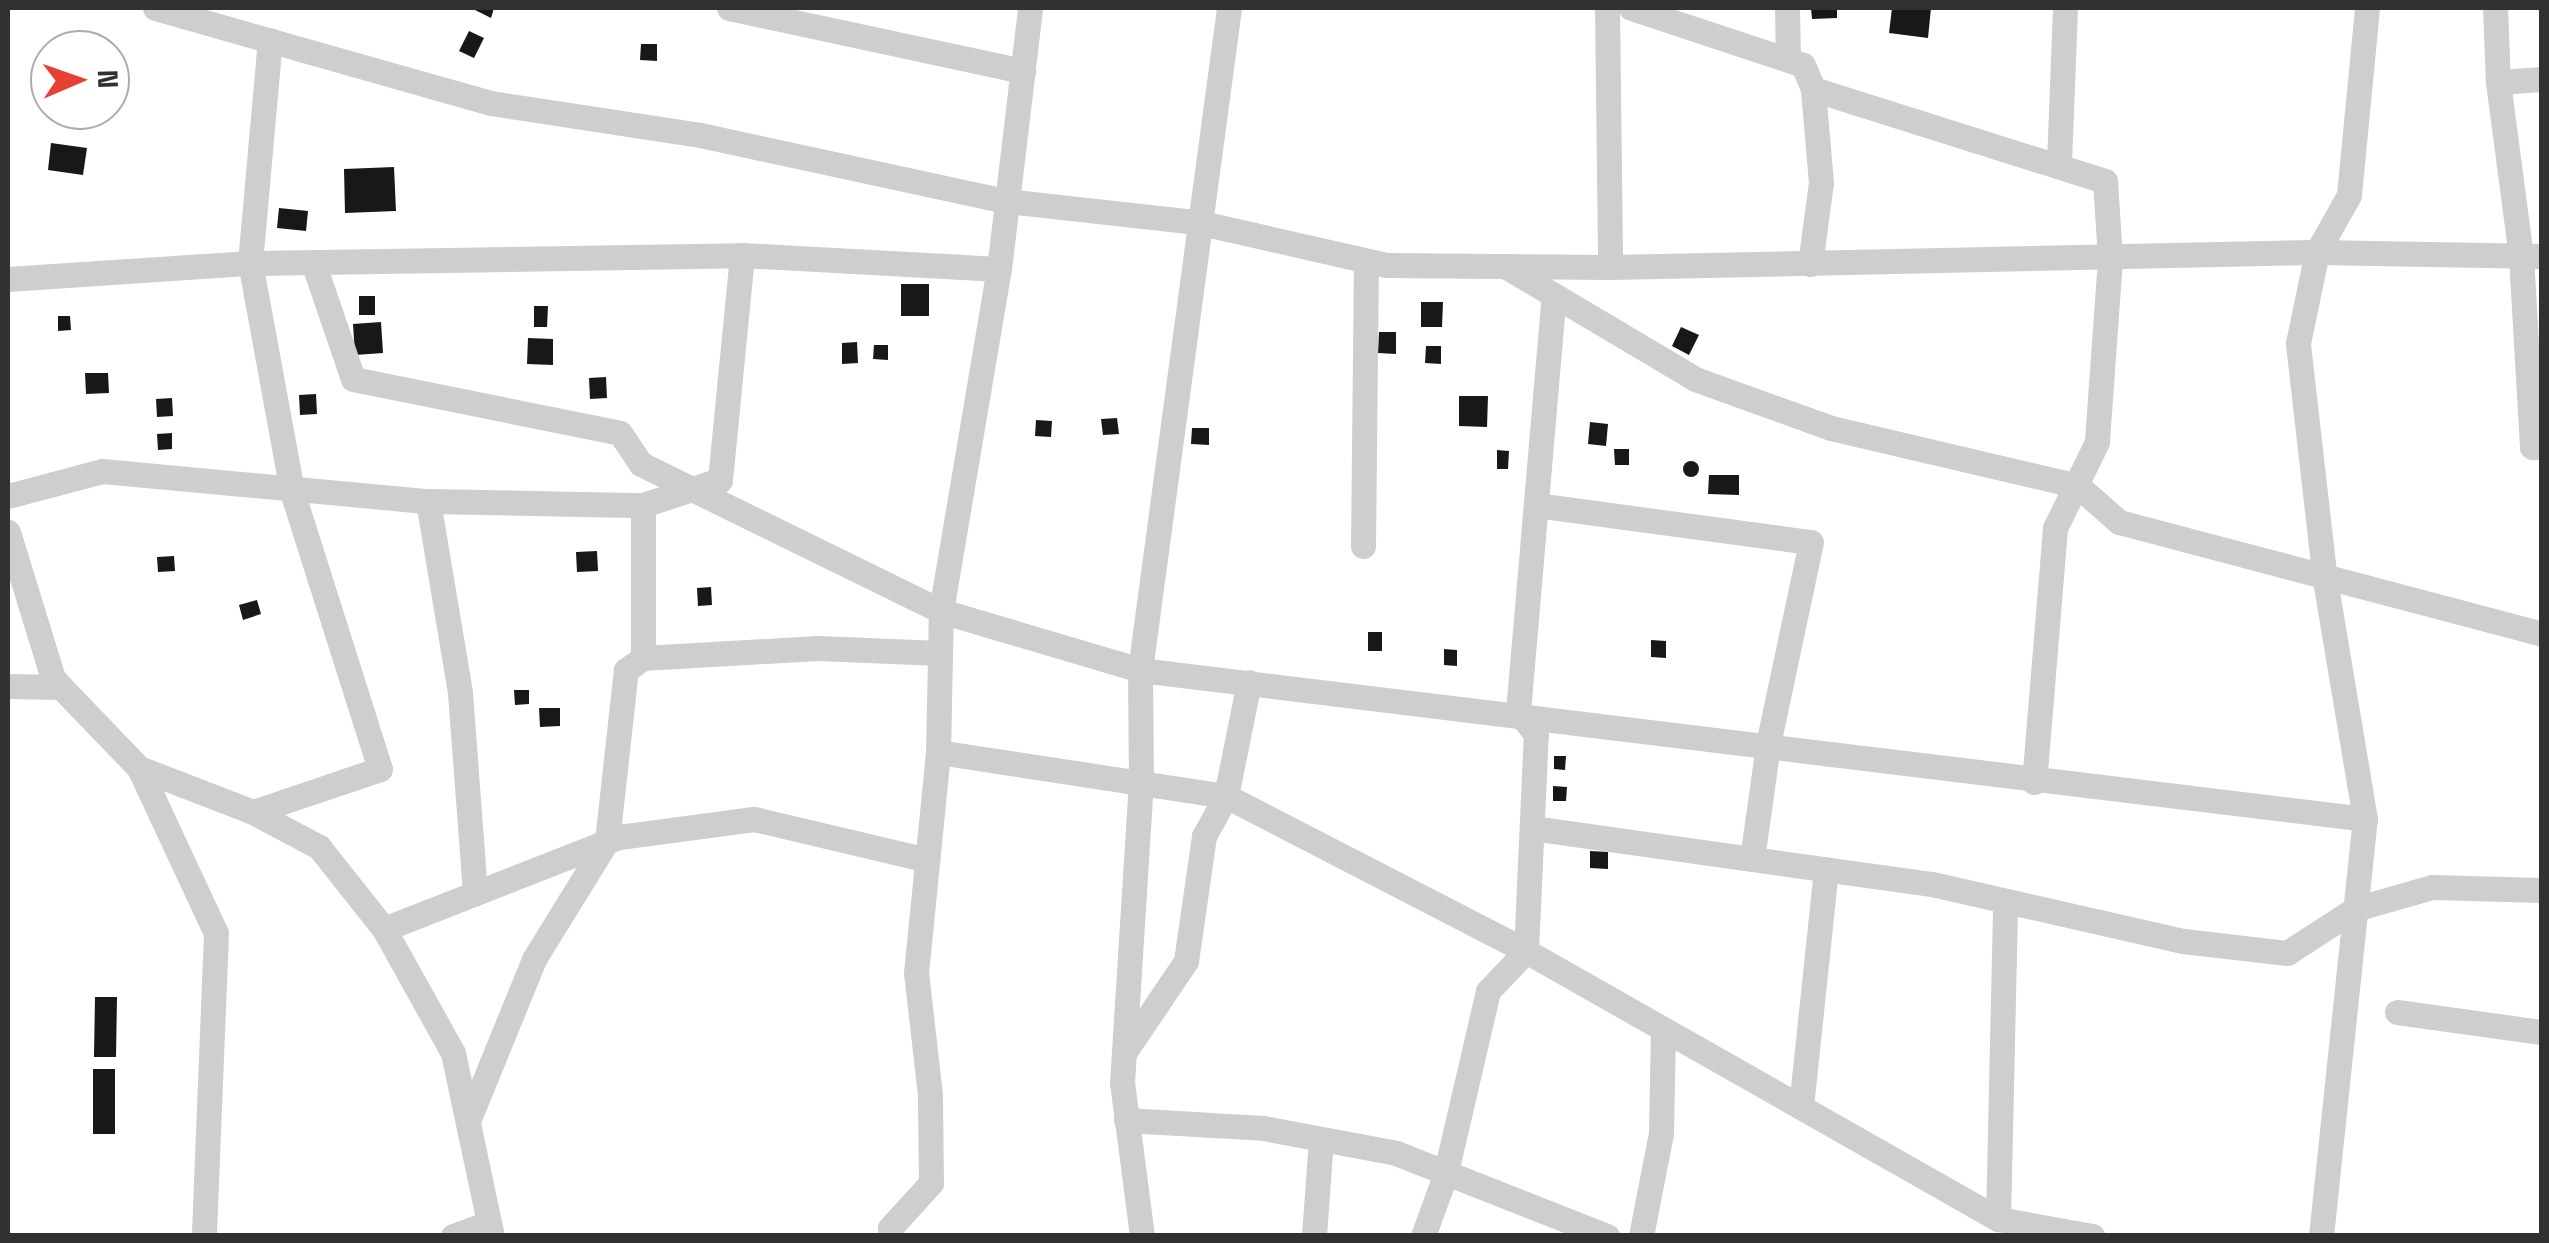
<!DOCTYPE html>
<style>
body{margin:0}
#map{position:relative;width:2549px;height:1243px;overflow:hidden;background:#fff;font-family:"Space Grotesk",sans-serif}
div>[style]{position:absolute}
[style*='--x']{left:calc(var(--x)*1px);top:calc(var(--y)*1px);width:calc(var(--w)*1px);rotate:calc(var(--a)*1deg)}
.building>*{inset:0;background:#181818}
.round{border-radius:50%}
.minor>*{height:25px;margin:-12.5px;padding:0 12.5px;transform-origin:12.5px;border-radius:12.5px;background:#cecece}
span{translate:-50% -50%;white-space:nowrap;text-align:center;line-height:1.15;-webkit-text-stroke:10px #fff;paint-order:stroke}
.frame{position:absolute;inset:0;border:10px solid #313131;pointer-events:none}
.north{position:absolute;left:30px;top:30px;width:100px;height:100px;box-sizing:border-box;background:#fff;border:2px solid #adadad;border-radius:50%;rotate:88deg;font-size:28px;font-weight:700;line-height:40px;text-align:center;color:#313131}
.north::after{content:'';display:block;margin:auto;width:35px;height:45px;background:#e84032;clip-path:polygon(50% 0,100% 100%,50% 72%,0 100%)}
</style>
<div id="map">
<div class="building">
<i style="clip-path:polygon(471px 8px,494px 8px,491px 18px)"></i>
<i style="clip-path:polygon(1811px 8px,1837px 8px,1837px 18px,1812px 19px)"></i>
<i style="clip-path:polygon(1892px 8px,1931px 8px,1928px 38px,1889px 33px)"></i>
<i style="clip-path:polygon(469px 31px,484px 38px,474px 58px,459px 51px)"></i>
<i style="clip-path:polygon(641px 44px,657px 44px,657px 61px,640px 60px)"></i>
<i style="clip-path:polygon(51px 143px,87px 148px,83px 175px,48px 170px)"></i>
<i style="clip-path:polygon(394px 167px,396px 211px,345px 213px,344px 169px)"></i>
<i style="clip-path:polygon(279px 208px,308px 211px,306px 231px,277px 228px)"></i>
<i style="clip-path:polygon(901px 284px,929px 284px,929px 316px,901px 316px)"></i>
<i style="clip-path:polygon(359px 296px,375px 296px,375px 315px,359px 315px)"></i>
<i style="clip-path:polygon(1421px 302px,1443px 302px,1442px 327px,1421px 327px)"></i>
<i style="clip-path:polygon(534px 306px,548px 306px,547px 327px,534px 327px)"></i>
<i style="clip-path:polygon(58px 316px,70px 316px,71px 330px,58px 331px)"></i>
<i style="clip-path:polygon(381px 322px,383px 353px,355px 355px,353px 324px)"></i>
<i style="clip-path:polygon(1681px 327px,1699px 335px,1689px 355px,1672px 346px)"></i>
<i style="clip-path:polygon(1379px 332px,1396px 332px,1396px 354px,1378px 353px)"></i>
<i style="clip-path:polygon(528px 338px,553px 339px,553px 365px,527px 364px)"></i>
<i style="clip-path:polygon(857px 342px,858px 363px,842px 364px,842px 343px)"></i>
<i style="clip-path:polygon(874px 345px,888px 345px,888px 360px,873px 359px)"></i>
<i style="clip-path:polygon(1426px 346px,1441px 346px,1441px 364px,1425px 363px)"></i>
<i style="clip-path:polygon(85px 373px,108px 373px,109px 393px,86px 394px)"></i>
<i style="clip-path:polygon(606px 377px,607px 398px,590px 399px,589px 378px)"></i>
<i style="clip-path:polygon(316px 394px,317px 414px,300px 415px,299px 395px)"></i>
<i style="clip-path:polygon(1459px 396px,1488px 396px,1487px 427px,1459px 426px)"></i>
<i style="clip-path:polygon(172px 398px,173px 416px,157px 417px,156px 399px)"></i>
<i style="clip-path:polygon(1117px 418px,1119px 434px,1103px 435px,1101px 419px)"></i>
<i style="clip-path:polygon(1036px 420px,1052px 421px,1051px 437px,1035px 436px)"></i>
<i style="clip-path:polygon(1590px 422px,1608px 424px,1606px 446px,1588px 444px)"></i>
<i style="clip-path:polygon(1192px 428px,1209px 428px,1209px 445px,1191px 444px)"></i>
<i style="clip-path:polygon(172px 433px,172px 449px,158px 450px,157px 434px)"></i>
<i style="clip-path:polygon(1614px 449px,1629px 449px,1629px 465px,1615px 465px)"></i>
<i style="clip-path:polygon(1497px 450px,1509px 451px,1508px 469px,1497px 469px)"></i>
<i class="round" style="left:1683px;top:461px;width:16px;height:16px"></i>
<i style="clip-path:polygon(1709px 475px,1739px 475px,1739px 495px,1708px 494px)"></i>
<i style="clip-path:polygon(597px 551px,598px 571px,577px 572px,576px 552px)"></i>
<i style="clip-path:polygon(174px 556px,175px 571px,158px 572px,157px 557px)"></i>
<i style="clip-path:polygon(711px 587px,712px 605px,698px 606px,697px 588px)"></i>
<i style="clip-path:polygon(257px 600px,261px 614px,243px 620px,239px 605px)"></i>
<i style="clip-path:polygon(1368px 632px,1382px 632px,1382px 651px,1368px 651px)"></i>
<i style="clip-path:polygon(1651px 640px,1666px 641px,1666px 658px,1651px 657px)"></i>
<i style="clip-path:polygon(1444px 649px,1457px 650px,1457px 666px,1444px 665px)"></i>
<i style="clip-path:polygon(514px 690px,529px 690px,529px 704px,515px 705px)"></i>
<i style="clip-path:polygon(539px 708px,560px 708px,560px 726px,540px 727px)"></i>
<i style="clip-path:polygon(1554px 756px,1566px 756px,1565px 770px,1554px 769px)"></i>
<i style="clip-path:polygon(1553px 786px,1567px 787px,1566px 801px,1553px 801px)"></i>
<i style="clip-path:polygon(1590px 851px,1608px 852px,1608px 869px,1590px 868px)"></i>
<i style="clip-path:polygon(95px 997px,117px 997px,116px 1057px,94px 1057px)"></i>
<i style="clip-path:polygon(93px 1069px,115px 1069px,115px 1134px,93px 1134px)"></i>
</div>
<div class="minor">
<i style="--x:155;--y:8;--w:349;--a:15.8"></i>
<i style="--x:491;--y:103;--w:211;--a:8.7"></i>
<i style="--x:700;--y:135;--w:313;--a:12.2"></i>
<i style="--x:1006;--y:201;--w:192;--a:6.3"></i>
<i style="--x:1197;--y:222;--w:194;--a:12.8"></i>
<i style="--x:1386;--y:265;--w:224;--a:0.5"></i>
<i style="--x:1610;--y:267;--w:707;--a:-1.22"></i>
<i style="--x:2317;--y:252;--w:225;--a:1"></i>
<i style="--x:729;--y:8;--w:301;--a:12.1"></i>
<i style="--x:1607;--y:8;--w:259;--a:89.3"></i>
<i style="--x:1631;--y:8;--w:181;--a:18.3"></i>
<i style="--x:1803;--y:65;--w:26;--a:67"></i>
<i style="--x:1813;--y:89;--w:306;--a:17.5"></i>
<i style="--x:2105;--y:181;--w:78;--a:86.3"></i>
<i style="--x:2110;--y:259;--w:183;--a:94.1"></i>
<i style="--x:2097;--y:442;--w:96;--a:116"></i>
<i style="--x:2055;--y:528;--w:255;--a:94.7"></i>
<i style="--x:1787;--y:8;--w:51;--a:88.9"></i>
<i style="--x:2495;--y:8;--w:74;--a:87.7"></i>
<i style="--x:2498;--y:82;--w:176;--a:82.5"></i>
<i style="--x:2521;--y:256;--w:191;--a:86.7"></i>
<i style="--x:2532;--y:447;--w:10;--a:0"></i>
<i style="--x:2498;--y:82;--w:44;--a:-3.9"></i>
<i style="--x:2059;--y:164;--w:156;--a:-87.8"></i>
<i style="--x:1810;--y:264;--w:82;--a:-82.3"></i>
<i style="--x:1821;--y:183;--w:94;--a:-94.9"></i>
<i style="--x:314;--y:265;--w:120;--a:71.1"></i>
<i style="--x:353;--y:379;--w:272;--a:11.4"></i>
<i style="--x:620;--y:433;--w:37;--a:56"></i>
<i style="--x:641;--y:464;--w:334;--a:26.1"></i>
<i style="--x:941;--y:611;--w:208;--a:16.5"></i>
<i style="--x:1140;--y:670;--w:1234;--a:6.93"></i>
<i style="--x:1505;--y:266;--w:221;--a:30.7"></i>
<i style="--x:1695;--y:379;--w:145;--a:19.8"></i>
<i style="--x:1831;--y:428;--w:254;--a:13.2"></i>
<i style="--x:2078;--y:486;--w:55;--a:41.3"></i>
<i style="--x:2119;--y:522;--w:438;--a:14.8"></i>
<i style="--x:8;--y:279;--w:243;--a:-3.8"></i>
<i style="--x:250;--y:263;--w:492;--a:-0.9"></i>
<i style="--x:742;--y:255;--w:257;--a:3.1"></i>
<i style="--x:8;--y:496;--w:97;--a:-14.9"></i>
<i style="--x:102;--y:471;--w:327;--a:5.3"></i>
<i style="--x:428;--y:501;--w:215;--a:1.1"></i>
<i style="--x:428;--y:501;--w:195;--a:80.5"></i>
<i style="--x:460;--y:693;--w:201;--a:85.7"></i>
<i style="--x:1536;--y:505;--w:277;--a:7.7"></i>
<i style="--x:1811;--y:542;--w:208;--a:102"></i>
<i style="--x:1768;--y:745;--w:115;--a:98"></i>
<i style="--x:8;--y:532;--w:153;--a:72.9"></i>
<i style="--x:53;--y:678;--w:12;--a:48"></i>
<i style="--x:61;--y:687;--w:112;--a:46.1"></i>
<i style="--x:139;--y:768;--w:122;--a:21.1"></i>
<i style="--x:253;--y:812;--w:75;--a:27.9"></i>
<i style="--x:319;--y:847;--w:105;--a:51.6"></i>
<i style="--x:384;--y:929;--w:142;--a:60.9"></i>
<i style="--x:453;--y:1053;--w:187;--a:78"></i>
<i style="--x:1363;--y:546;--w:285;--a:-89.4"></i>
<i style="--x:643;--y:658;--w:175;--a:-3.3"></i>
<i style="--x:818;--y:648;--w:122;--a:2.3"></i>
<i style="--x:8;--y:686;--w:53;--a:1.1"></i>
<i style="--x:938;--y:752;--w:291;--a:8.7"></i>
<i style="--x:1226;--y:796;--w:338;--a:27.3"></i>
<i style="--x:1526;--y:951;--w:543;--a:29.59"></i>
<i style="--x:1998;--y:1219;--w:96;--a:10.3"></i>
<i style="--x:139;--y:768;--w:182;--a:65"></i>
<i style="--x:216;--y:933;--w:303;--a:92.3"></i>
<i style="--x:253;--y:812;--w:134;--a:-18.7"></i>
<i style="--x:380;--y:769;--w:292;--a:-107.6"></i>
<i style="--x:292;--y:491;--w:232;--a:-100.4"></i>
<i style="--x:250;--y:263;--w:224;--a:-84.9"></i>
<i style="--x:1532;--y:828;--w:404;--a:8"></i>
<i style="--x:1932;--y:884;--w:257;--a:12.8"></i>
<i style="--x:2183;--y:941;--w:105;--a:6.6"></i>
<i style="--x:2287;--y:953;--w:81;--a:-32.9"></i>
<i style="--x:2355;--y:909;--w:80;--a:-15.9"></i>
<i style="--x:2432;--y:887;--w:110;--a:1.6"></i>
<i style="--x:384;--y:929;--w:252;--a:-21.4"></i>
<i style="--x:619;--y:837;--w:136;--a:-7.6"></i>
<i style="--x:754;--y:819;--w:178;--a:13.3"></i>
<i style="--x:2397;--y:1012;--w:146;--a:7.9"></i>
<i style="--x:1126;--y:1050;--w:107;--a:-56"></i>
<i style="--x:1186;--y:961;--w:126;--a:-81.8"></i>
<i style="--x:1204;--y:836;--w:46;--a:-61.2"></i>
<i style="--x:1226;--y:796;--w:116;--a:-78.6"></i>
<i style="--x:1801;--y:1107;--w:239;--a:-84"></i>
<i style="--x:1126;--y:1120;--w:137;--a:3.3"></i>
<i style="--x:1263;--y:1128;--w:135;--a:10.6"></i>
<i style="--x:1396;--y:1153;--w:227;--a:21.5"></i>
<i style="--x:468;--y:1121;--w:175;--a:-67.8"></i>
<i style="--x:534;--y:959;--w:139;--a:-58.3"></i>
<i style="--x:607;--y:841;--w:172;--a:-83.7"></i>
<i style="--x:626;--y:670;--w:21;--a:-35"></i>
<i style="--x:643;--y:658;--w:153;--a:-90"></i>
<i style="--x:643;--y:505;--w:81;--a:-18"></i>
<i style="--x:720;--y:480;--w:226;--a:-84.4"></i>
<i style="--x:1998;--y:1219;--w:318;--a:-88.7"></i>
<i style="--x:453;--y:1236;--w:38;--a:-20"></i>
<i style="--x:891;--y:1236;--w:8;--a:-97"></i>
<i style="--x:890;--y:1228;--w:61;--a:-47.7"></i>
<i style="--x:931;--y:1183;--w:88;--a:-90.7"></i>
<i style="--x:930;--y:1095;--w:123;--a:-96.5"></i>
<i style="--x:916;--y:973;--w:222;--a:-84.3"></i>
<i style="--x:938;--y:752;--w:141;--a:-88.8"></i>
<i style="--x:941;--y:611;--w:347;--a:-80.4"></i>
<i style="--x:999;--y:269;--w:263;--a:-83.2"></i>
<i style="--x:1142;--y:1236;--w:154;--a:-97.4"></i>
<i style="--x:1122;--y:1083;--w:300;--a:-86.4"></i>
<i style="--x:1141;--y:784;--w:114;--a:-90.5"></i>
<i style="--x:1140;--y:670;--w:668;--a:-82.34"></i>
<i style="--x:1314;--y:1236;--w:97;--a:-85.9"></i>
<i style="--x:1423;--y:1236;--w:64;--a:-69.9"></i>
<i style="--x:1445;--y:1176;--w:190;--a:-76.9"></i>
<i style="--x:1488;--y:991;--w:55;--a:-46.5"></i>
<i style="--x:1526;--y:951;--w:217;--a:-87.4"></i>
<i style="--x:1536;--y:734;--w:28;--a:-129"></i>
<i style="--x:1518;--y:712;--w:418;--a:-85.1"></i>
<i style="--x:1641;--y:1236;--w:105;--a:-79"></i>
<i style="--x:1661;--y:1133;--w:104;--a:-88.9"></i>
<i style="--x:2321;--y:1236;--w:419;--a:-84"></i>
<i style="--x:2365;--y:819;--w:241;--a:-99.5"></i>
<i style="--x:2325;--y:581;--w:240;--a:-96.5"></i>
<i style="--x:2298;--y:343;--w:93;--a:-78.2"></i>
<i style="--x:2317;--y:252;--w:65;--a:-60.7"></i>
<i style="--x:2349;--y:195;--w:188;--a:-84.5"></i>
</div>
<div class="frame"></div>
<div class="north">N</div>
</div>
